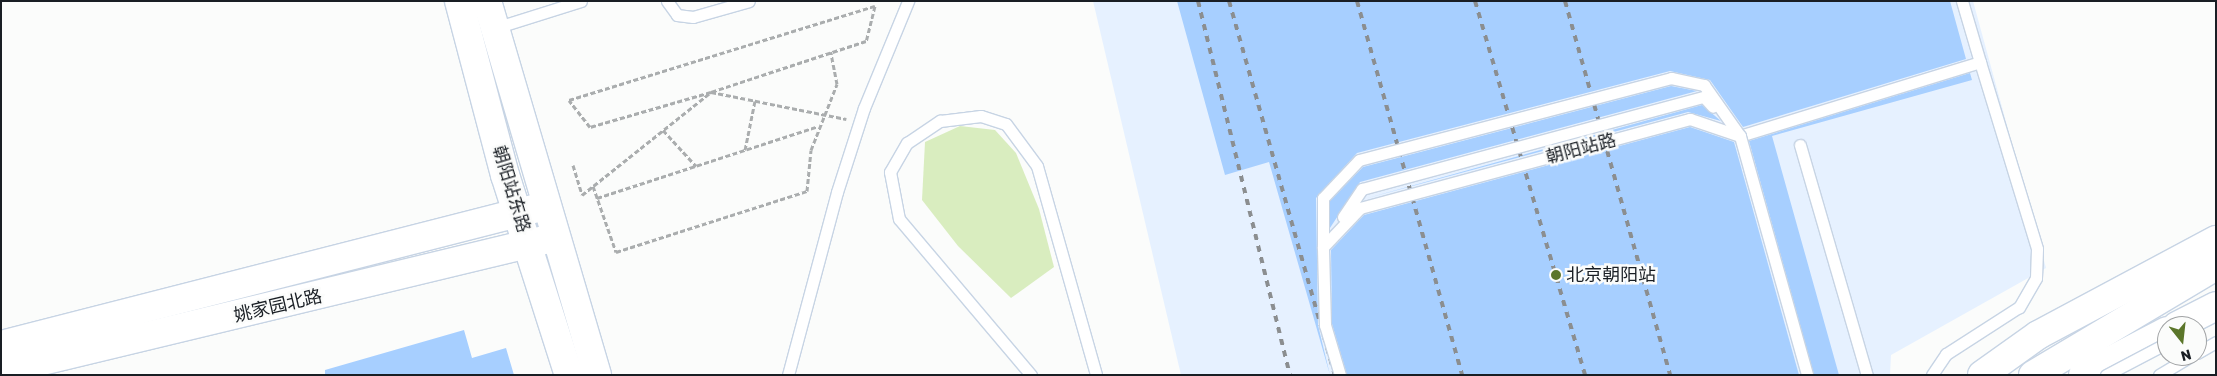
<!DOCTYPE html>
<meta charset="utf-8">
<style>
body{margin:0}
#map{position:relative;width:2217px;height:376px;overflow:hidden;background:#fbfcfb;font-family:Rubik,"Noto Sans SC",sans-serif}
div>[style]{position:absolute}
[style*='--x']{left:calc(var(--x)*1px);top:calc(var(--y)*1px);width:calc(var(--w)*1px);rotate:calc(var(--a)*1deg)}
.built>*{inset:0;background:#e6f1ff}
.green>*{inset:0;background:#d9edbf}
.building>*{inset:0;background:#a7cfff}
.path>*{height:3px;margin-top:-1.5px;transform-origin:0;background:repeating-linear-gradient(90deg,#aaadae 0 5px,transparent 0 7.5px)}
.roads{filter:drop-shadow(1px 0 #c7d4e4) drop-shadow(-1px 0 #c7d4e4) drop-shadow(0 1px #c7d4e4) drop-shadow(0 -1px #c7d4e4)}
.lane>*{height:11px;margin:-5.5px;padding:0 5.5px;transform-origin:5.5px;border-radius:5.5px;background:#fff}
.secondary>*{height:28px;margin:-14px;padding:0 14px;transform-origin:14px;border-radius:14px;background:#fff}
.rail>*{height:4px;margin-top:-2px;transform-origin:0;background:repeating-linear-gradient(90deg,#8b8e90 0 6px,transparent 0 12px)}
.bridges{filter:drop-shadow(1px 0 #c7d4e4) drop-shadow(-1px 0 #c7d4e4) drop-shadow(0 1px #c7d4e4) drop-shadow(0 -1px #c7d4e4)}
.lane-bridge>*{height:11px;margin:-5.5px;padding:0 5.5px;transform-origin:5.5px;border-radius:5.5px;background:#fff}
.dots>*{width:14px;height:14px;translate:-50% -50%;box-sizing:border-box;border:2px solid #fbfcfb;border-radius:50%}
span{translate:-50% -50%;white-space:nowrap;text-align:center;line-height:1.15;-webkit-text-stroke:5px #fbfcfb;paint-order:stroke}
.street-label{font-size:18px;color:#191e24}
.poi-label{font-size:18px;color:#191e24}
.left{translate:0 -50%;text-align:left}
.frame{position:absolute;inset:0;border:2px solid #191e24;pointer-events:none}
.north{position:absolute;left:2157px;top:316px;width:50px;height:50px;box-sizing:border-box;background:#fbfcfb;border:1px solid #a1a3a5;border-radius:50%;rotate:164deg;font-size:14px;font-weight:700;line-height:20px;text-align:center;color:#191e24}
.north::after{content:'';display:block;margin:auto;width:18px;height:22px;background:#5b762a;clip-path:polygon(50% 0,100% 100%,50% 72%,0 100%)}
</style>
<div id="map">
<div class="built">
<i style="clip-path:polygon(1093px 1px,1973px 1px,2046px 268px,1891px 355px,1890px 375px,1181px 375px)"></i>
</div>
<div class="green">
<i style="clip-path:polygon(960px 126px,995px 130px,1016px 153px,1039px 209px,1054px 267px,1011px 298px,958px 246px,922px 200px,925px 142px)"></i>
</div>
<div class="building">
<i style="clip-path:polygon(1177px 1px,1950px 1px,1966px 59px,1743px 127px,1710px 80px,1670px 71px,1357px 153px,1316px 198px,1318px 325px,1330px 375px,1269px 162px,1225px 175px)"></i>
<i style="clip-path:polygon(1970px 73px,1972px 80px,1772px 136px,1839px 375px,1814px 375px,1749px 141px)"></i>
<i style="clip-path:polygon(1671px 86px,1697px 91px,1360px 182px,1330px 228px,1330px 201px,1363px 167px)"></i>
<i style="clip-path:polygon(1702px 105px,1721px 121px,1688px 112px,1364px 199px)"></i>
<i style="clip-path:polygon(1690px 127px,1734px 142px,1799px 375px,1347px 375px,1332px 324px,1331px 250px,1364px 215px)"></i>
<i style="clip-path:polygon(464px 330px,472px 358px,506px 348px,514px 375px,325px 375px,325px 370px)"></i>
</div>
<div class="path">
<i style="--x:875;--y:6;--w:36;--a:104"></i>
<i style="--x:866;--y:41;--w:163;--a:161.8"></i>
<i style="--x:711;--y:92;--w:126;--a:163.9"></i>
<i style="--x:590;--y:127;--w:34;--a:-128"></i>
<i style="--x:569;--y:100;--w:320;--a:-17.1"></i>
<i style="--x:663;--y:130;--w:49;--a:47.5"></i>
<i style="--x:745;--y:150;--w:50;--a:-78.5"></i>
<i style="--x:573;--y:165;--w:31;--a:73"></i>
<i style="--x:582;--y:195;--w:165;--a:-38.6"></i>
<i style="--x:711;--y:92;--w:138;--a:11.3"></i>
<i style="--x:593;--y:186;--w:70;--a:70.8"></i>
<i style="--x:616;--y:252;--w:201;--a:-17.7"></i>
<i style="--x:807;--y:191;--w:41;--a:-84.4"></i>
<i style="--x:811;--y:150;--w:71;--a:-68.5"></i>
<i style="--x:837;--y:84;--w:33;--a:-101"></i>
<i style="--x:597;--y:198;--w:232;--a:-18"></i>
</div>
<div class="roads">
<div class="lane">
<i style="--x:667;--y:1;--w:17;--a:54"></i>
<i style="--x:677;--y:15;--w:16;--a:7"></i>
<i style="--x:693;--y:17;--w:58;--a:-15.9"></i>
<i style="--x:1962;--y:1;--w:64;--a:73.6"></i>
<i style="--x:495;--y:28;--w:90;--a:-17.4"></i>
<i style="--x:1740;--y:136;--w:251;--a:-17.1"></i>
<i style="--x:1980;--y:62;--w:195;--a:73"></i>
<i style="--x:2037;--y:249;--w:29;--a:92"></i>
<i style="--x:2036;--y:278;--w:34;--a:120"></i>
<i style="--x:2019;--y:307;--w:87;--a:147.2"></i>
<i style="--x:1946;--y:354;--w:25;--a:124"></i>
<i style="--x:1800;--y:145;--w:240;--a:73.8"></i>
<i style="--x:2197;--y:353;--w:22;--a:-30"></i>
<i style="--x:788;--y:375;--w:189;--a:-75"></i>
<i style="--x:837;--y:192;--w:88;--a:-72.2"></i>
<i style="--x:864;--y:108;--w:116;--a:-67.6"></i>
<i style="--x:1031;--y:375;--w:204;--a:-130.2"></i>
<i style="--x:899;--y:219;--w:48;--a:-100.8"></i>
<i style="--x:890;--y:172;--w:34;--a:-60"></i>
<i style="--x:907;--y:143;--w:40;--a:-34"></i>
<i style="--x:940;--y:121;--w:41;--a:-7"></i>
<i style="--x:981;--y:116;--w:26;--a:18"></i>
<i style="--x:1006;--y:124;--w:52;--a:53.6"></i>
<i style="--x:1037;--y:166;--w:217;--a:74.2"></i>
</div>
<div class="secondary">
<i style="--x:459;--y:1;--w:180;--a:75.2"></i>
<i style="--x:505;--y:175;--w:210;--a:72.3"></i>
<i style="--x:487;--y:1;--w:390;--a:73.6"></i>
<i style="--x:2177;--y:326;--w:44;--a:-27.1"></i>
<i style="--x:1;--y:345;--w:561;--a:-14.33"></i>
<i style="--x:1;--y:371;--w:568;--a:-13.55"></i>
<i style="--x:1982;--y:375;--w:69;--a:-35.5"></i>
<i style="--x:2038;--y:335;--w:202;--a:-28.1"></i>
<i style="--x:2033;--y:375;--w:213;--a:-30.8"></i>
<i style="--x:2083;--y:375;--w:95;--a:-27.6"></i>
</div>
</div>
<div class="rail">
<i style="--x:1198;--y:1;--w:385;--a:76.2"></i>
<i style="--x:1229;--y:1;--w:389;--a:74.2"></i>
<i style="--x:1357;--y:1;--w:388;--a:74.3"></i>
<i style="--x:1475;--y:1;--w:390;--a:73.6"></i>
<i style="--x:1565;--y:1;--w:388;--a:74.3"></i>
</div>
<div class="bridges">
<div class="lane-bridge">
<i style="--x:1343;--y:217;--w:34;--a:-56"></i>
<i style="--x:1362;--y:189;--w:354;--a:-15.1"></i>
<i style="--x:1704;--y:97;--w:13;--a:48"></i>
<i style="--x:1323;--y:247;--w:49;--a:-90"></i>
<i style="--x:1323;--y:198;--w:52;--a:-46.5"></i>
<i style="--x:1359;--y:160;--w:323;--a:-14.7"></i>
<i style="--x:1671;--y:78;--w:34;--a:12"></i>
<i style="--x:1704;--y:85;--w:62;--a:54.8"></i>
<i style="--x:1340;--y:375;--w:52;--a:-106.7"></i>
<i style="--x:1325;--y:325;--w:78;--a:-91.5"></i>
<i style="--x:1323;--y:247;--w:54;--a:-46.5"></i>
<i style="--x:1360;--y:208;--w:342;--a:-15.1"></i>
<i style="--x:1690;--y:119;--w:53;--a:18.8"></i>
<i style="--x:1740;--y:136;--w:248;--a:74.3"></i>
<i style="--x:2106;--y:375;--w:69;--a:-27.7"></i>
<i style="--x:2159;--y:375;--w:37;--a:-31"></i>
</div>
</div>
<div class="dots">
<i style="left:1556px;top:275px;background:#5b762a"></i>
</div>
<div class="street-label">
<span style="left:1581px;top:149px;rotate:-15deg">朝阳站路</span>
<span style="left:511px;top:189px;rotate:73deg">朝阳站东路</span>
<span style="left:278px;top:306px;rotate:-13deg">姚家园北路</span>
</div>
<div class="poi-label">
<span class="left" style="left:1566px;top:275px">北京朝阳站</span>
</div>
<div class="frame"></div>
<div class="north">N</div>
</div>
